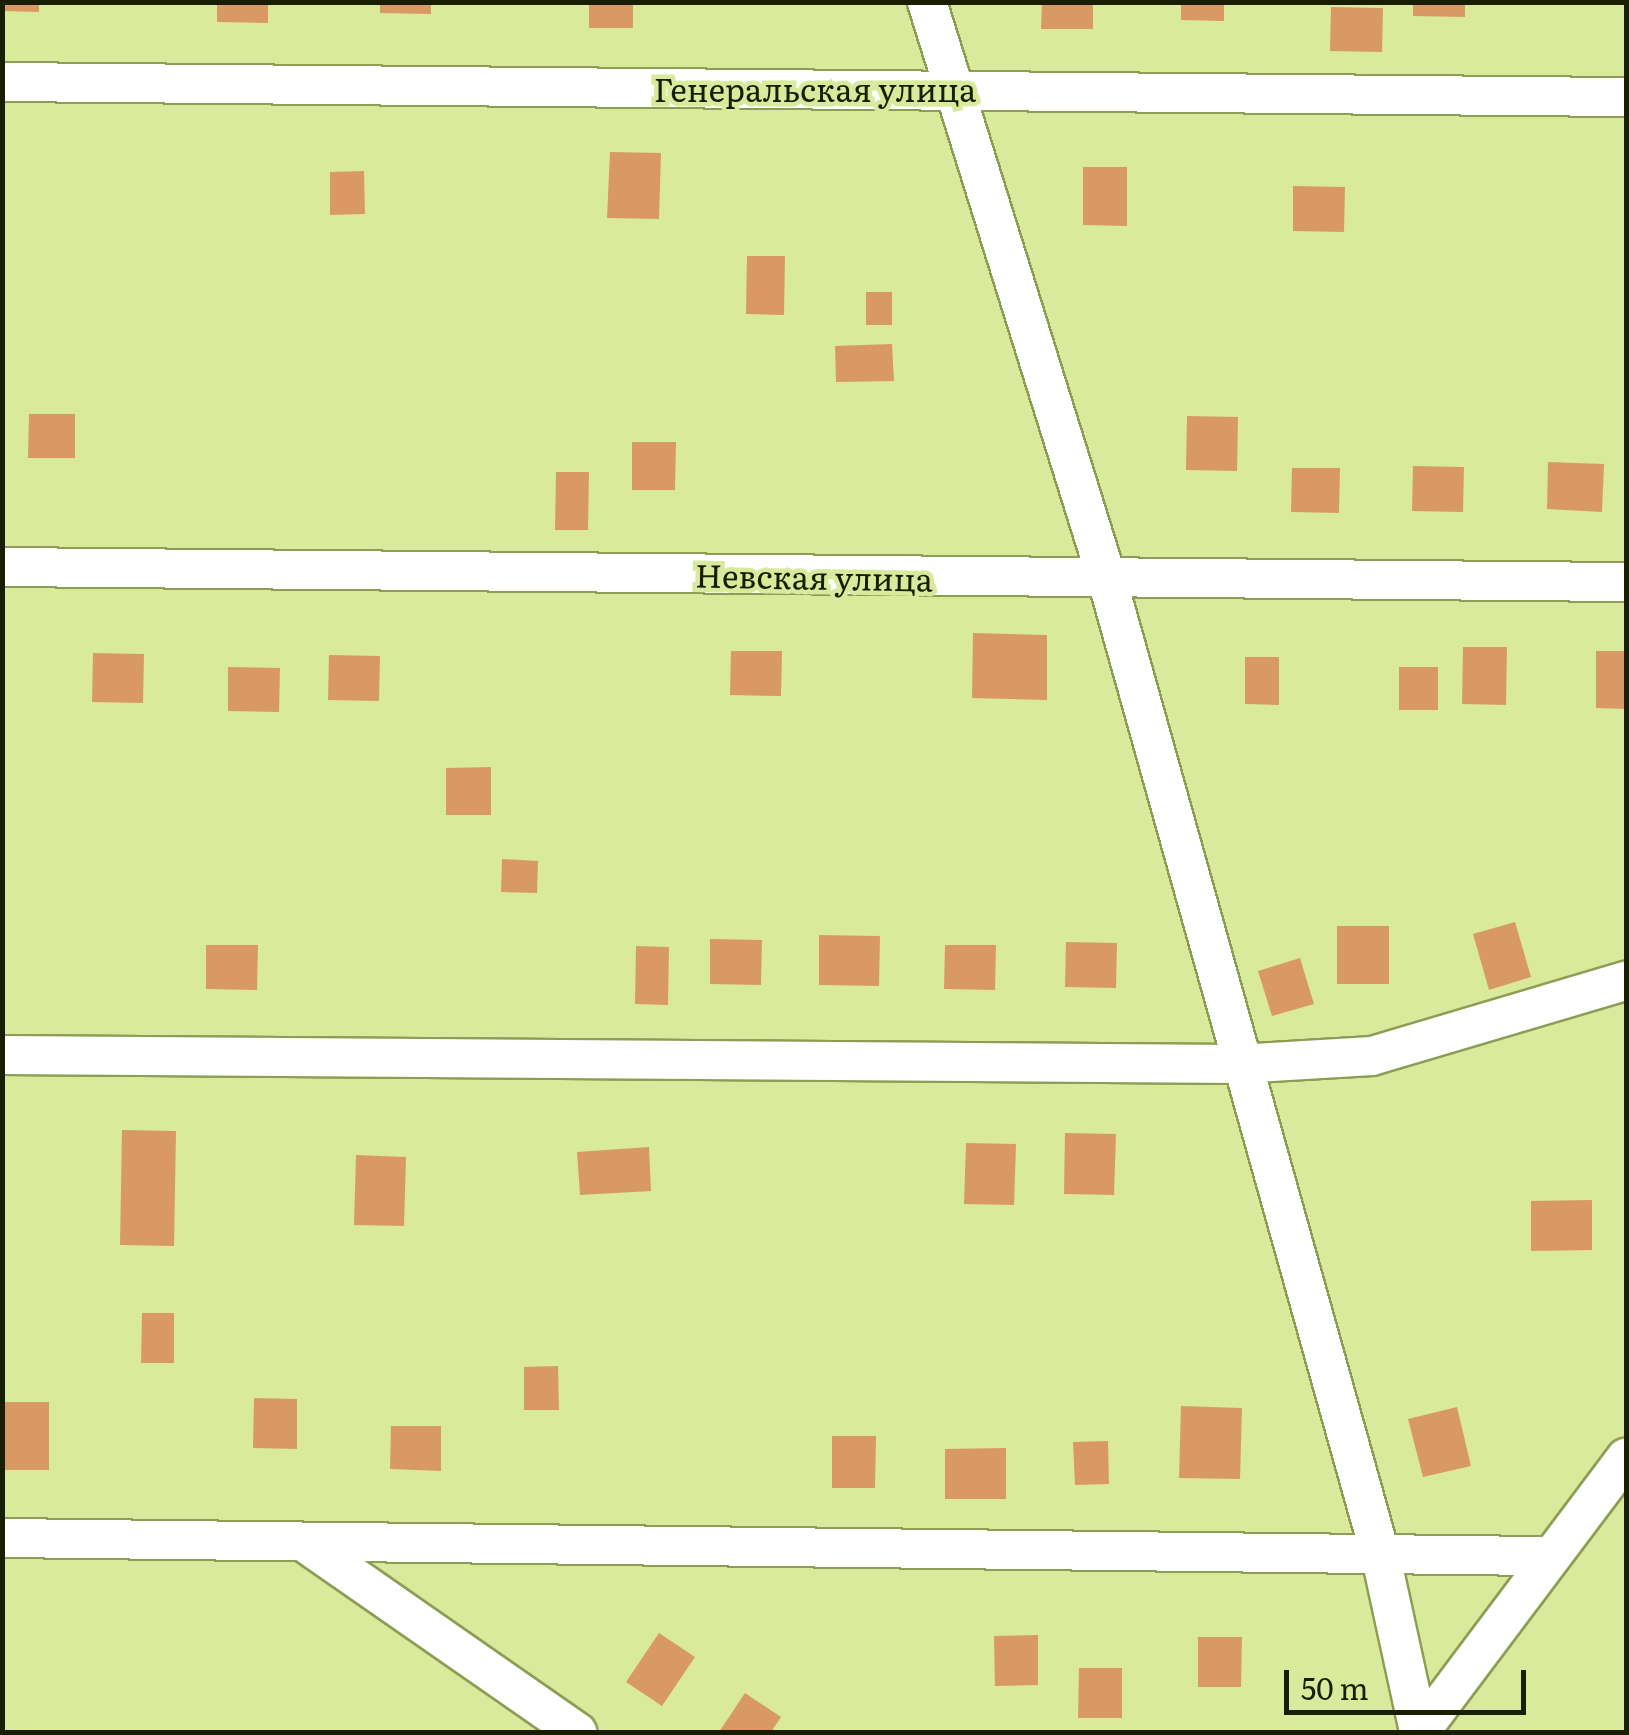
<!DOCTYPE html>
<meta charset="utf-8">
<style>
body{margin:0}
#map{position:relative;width:1629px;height:1735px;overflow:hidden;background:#d9ea9d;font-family:Literata,serif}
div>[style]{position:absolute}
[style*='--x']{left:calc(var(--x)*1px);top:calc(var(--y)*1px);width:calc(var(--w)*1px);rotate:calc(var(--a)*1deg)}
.building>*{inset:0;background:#d99966}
.roads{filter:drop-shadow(2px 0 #8e9d53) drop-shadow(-2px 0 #8e9d53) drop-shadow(0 2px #8e9d53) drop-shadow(0 -2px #8e9d53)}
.street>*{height:38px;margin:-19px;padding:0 19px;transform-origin:19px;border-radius:19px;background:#fff}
span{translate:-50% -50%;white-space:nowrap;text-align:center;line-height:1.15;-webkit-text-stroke:9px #d9ea9d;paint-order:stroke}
.street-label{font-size:32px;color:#191e01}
.frame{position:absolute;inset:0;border:5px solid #191e01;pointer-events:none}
.scale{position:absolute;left:1284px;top:1670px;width:242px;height:45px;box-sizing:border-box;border:5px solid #191e01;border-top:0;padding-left:12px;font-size:30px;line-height:35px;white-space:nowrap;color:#191e01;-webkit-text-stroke:8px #d9ea9d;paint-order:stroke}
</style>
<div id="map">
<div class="building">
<i style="clip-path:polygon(2px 2px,39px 2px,39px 12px,2px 11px)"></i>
<i style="clip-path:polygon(217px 2px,268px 2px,268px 23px,217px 22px)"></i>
<i style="clip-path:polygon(380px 2px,431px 2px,431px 14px,380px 13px)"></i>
<i style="clip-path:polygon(589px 2px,633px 2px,633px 28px,589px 28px)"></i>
<i style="clip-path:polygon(1042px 2px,1093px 2px,1093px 29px,1041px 29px)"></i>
<i style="clip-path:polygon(1181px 2px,1224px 2px,1224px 21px,1181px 20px)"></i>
<i style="clip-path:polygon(1413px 2px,1465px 2px,1465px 17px,1413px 16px)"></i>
<i style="clip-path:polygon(1331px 7px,1383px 8px,1382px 52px,1330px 51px)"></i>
<i style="clip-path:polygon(610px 152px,661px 153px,659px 219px,607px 218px)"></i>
<i style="clip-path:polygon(1083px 167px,1127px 167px,1127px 226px,1083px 225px)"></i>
<i style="clip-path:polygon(364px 171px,365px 214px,330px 215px,330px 172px)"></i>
<i style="clip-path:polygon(1293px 186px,1345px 187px,1344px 232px,1293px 231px)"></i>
<i style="clip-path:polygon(747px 256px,785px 256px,784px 315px,746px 314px)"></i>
<i style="clip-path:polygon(866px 292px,892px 292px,892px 325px,866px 325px)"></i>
<i style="clip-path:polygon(892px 344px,894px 381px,836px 382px,835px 346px)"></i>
<i style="clip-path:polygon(29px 414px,75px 414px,75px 458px,28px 458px)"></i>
<i style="clip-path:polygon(1187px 416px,1238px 417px,1237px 471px,1186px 470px)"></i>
<i style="clip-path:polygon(632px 442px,676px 442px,675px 490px,632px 490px)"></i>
<i style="clip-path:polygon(1548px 462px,1604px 464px,1602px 512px,1547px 509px)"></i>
<i style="clip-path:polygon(1413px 466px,1464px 467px,1463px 512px,1412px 511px)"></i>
<i style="clip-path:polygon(1292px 468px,1340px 468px,1339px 513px,1291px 512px)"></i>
<i style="clip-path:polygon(556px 472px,589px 472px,588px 530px,555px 530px)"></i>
<i style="clip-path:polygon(973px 633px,1047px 635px,1047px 700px,972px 698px)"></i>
<i style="clip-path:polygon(1463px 647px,1507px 647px,1506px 705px,1462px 704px)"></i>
<i style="clip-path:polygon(731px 651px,782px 651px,781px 696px,730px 695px)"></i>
<i style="clip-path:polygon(1596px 651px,1626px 651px,1626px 709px,1596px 708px)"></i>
<i style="clip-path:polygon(93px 653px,144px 654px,143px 703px,92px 702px)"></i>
<i style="clip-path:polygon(329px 655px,380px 656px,379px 701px,328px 700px)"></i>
<i style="clip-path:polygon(1245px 657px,1279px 657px,1279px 705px,1245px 704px)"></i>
<i style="clip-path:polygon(228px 667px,280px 668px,279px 712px,228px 711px)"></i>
<i style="clip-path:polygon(1399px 667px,1438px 667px,1438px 710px,1399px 710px)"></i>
<i style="clip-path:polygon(491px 767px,491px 815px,446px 815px,446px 768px)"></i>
<i style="clip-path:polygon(502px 859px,538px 861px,537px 893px,501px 892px)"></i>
<i style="clip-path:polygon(1515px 922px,1531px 977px,1489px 990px,1473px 934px)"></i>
<i style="clip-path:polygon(1337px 926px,1389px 926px,1389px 984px,1337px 984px)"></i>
<i style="clip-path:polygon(819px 935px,880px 936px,879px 986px,819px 985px)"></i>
<i style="clip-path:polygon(710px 939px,762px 940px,761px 985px,710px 984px)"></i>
<i style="clip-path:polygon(1066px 942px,1117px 943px,1116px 988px,1065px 987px)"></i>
<i style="clip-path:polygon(206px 945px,258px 945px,257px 990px,206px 989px)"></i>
<i style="clip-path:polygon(945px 945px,996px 945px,995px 990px,944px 989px)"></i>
<i style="clip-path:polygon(636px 946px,669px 947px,668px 1005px,635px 1004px)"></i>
<i style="clip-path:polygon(1300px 958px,1314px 1004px,1272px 1016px,1258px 971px)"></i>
<i style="clip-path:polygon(122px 1130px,176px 1131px,174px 1246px,120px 1245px)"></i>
<i style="clip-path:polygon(1065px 1133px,1116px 1134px,1114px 1195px,1064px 1194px)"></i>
<i style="clip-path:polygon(966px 1143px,1016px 1144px,1014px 1205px,964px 1204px)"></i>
<i style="clip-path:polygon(649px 1147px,651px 1191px,580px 1195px,577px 1152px)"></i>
<i style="clip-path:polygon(356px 1155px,406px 1157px,404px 1226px,354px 1225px)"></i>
<i style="clip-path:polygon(1592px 1200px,1592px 1250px,1531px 1251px,1531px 1201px)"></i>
<i style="clip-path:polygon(142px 1313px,174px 1313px,174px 1363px,141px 1363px)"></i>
<i style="clip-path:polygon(558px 1366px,559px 1410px,524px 1410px,524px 1367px)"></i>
<i style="clip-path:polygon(254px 1398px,297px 1399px,297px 1449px,253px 1448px)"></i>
<i style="clip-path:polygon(2px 1402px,49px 1402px,49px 1470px,2px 1470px)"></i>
<i style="clip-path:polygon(1181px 1406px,1242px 1408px,1240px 1479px,1179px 1478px)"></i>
<i style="clip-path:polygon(1457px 1407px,1471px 1466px,1423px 1477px,1408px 1419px)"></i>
<i style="clip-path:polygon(391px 1426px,441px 1426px,441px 1471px,390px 1469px)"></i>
<i style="clip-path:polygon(832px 1436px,876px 1436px,875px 1488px,832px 1488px)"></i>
<i style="clip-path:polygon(1108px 1441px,1109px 1484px,1075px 1485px,1073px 1442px)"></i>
<i style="clip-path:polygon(1006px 1448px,1006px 1499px,945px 1499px,945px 1449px)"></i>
<i style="clip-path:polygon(659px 1633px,695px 1657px,662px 1706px,626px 1682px)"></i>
<i style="clip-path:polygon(1038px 1635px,1038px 1685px,995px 1686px,994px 1636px)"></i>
<i style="clip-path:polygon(1198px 1637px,1242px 1637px,1241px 1687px,1198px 1687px)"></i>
<i style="clip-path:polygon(1079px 1668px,1122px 1668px,1122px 1718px,1078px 1718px)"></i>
<i style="clip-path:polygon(745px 1693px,781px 1717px,771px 1732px,719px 1732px)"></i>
</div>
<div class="roads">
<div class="street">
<i style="--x:927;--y:2;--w:604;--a:72.67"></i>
<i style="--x:1107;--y:579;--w:1016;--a:74.35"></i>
<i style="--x:1381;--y:1557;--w:179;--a:77.7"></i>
<i style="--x:2;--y:82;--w:1624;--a:0.53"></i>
<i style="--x:2;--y:567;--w:1624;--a:0.53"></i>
<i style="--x:2;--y:1055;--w:1236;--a:0.42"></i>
<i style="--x:1238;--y:1064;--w:134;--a:-3.4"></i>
<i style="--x:1372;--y:1056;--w:265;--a:-16.5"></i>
<i style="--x:2;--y:1538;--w:1549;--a:0.67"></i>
<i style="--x:308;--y:1545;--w:328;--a:34.8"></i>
<i style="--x:1420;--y:1732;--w:343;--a:-53.1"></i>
</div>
</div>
<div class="street-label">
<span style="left:815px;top:88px">Генеральская улица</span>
<span style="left:814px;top:576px;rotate:1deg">Невская улица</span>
</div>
<div class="frame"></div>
<div class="scale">50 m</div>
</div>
